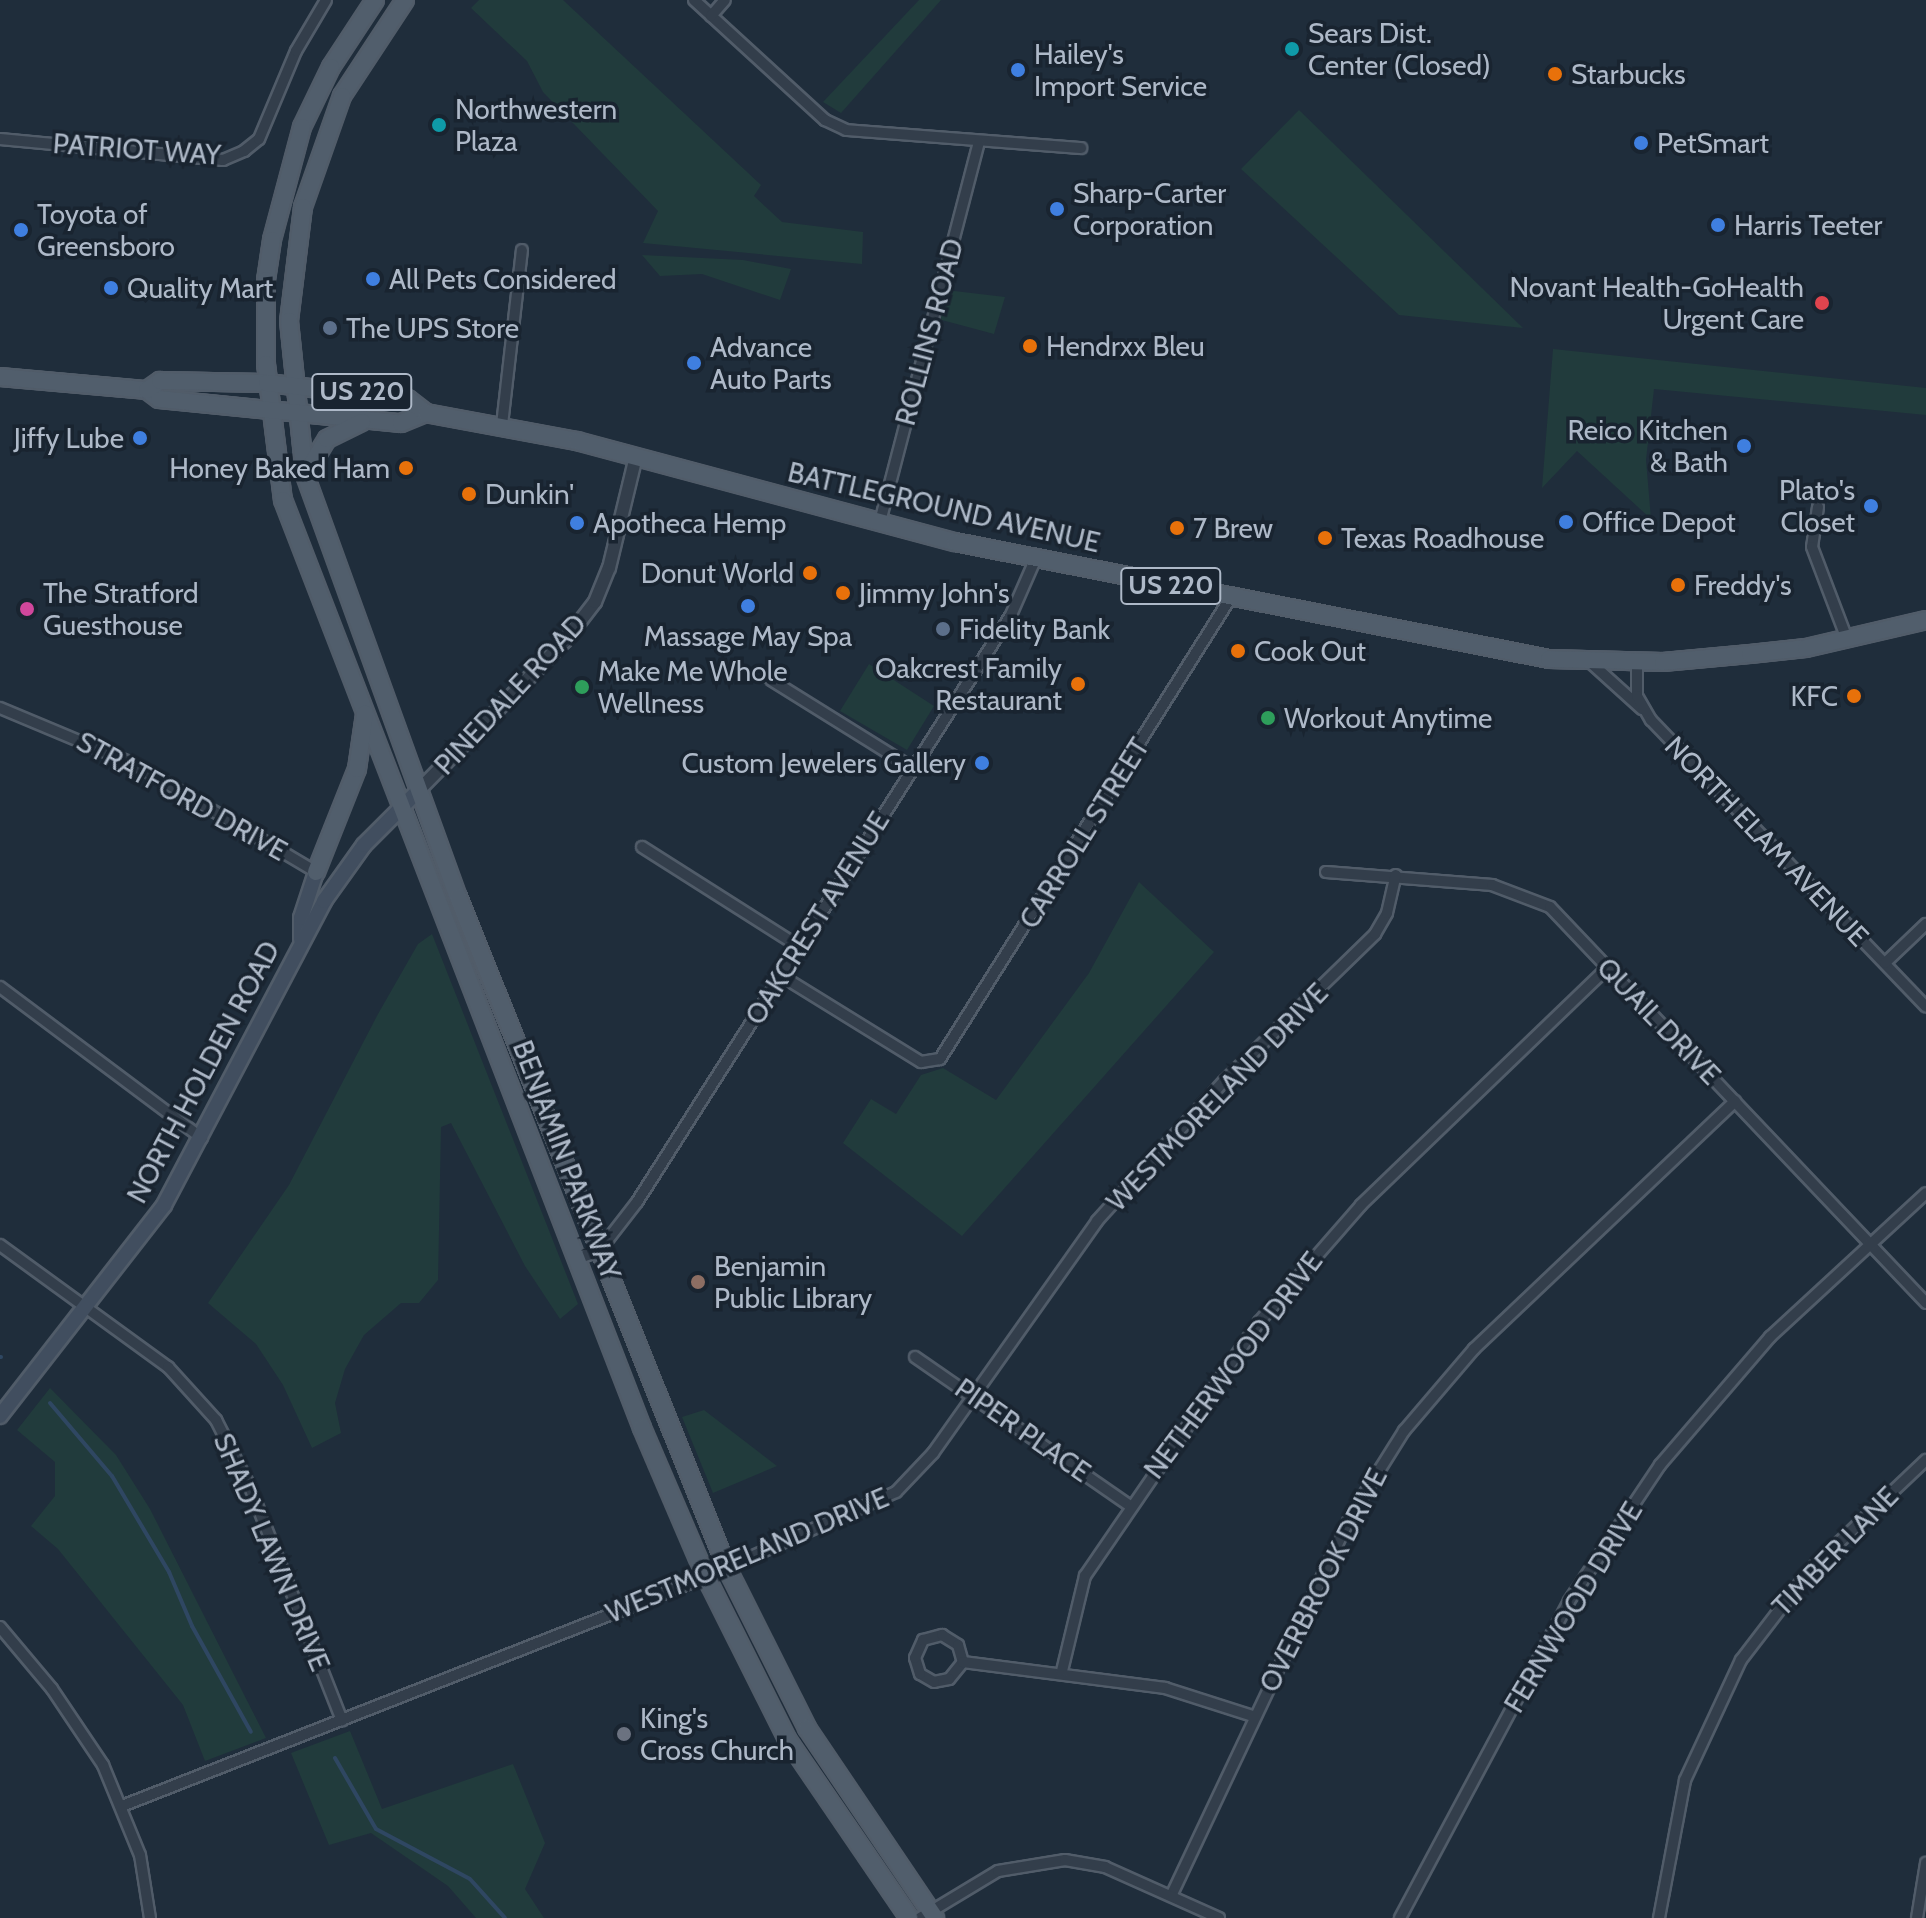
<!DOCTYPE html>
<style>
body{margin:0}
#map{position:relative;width:1926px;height:1918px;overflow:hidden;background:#1f2d3b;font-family:Cabin,sans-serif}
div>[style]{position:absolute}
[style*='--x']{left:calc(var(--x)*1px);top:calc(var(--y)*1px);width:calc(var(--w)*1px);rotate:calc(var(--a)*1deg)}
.green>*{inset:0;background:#213b3c}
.stream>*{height:4px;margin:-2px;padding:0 2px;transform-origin:2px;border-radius:2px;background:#2f4762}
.roads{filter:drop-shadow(2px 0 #515c69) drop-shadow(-2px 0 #515c69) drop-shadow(0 2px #515c69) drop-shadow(0 -2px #515c69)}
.minor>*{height:10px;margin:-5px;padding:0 5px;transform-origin:5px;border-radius:5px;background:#333e4b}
.tertiary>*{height:12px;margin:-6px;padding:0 6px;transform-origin:6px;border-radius:6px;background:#333e4b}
.secondary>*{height:14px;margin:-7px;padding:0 7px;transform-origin:7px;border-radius:7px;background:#414e5f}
.primary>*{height:16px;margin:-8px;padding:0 8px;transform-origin:8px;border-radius:8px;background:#515e6c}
.dots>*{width:22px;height:22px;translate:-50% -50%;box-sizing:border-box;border:4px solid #192430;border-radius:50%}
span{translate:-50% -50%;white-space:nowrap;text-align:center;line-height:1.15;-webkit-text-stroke:7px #192430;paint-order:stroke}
.shield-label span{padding:2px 6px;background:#192430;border:2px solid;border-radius:6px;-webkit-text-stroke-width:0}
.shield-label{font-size:26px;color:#aeb9c8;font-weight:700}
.poi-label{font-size:28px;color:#aeb9c8}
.left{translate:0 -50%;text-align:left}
.right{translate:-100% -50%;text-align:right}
.street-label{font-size:28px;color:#aeb9c8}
</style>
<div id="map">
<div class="green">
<i style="clip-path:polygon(479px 0,563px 0,761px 185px,754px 196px,782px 222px,863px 232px,862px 264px,643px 243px,658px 211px,543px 92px,527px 61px,471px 8px)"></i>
<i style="clip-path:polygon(919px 0,941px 0,841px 113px,823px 102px)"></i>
<i style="clip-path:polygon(1299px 110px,1523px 328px,1399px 315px,1241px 169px)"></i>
<i style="clip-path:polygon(642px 255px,743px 260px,791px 269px,780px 300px,702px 274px,660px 276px)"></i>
<i style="clip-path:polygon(946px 290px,1005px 297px,994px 334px,938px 319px)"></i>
<i style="clip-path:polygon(1553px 349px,1926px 388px,1926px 415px,1654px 389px,1646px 460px,1651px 519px,1577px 451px,1542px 488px)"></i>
<i style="clip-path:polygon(869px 664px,934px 706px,907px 750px,840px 711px)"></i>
<i style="clip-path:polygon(1139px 882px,1214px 952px,962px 1236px,843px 1143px,871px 1099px,896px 1114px,921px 1075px,943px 1068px,996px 1100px,1089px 973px)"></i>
<i style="clip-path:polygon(432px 934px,578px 1304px,560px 1319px,525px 1266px,451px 1123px,441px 1127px,438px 1280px,419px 1303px,401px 1303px,364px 1335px,345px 1369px,335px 1403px,341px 1433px,312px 1448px,283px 1385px,256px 1344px,208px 1303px,289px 1185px,378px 1014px,418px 944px)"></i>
<i style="clip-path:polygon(50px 1388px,116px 1455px,150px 1509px,266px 1738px,205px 1761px,183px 1705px,58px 1549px,31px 1526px,55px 1496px,55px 1462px,17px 1430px)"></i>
<i style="clip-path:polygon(704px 1410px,777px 1466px,713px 1493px,682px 1417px)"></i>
<i style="clip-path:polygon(350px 1731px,382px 1809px,513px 1764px,545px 1843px,525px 1889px,544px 1918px,476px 1918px,448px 1886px,371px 1833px,329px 1845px,291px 1753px)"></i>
</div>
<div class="stream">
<i style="--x:0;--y:1357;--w:1;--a:0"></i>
<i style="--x:50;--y:1403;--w:96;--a:49.7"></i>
<i style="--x:112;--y:1476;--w:112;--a:59.3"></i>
<i style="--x:169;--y:1572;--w:59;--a:66.9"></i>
<i style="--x:192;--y:1626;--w:121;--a:60.9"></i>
<i style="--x:335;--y:1758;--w:82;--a:60"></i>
<i style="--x:376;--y:1829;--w:106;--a:28"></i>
<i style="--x:470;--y:1879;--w:52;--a:48.1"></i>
</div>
<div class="roads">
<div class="minor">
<i style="--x:694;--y:0;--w:178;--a:42.5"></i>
<i style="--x:825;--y:120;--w:23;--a:25"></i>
<i style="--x:846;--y:130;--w:236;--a:4.4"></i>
<i style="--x:711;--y:16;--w:21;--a:-49"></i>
<i style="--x:0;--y:139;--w:224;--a:5.4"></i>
<i style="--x:223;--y:160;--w:23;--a:-23"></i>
<i style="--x:244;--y:151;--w:19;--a:-39"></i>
<i style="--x:259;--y:139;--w:95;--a:-67.2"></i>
<i style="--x:296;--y:51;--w:59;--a:-59.5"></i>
<i style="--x:502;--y:425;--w:176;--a:-83.5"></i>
<i style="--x:1818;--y:507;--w:40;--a:98.5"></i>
<i style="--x:1812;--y:547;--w:98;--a:69.2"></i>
<i style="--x:880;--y:522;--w:393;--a:-75.4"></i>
<i style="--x:1590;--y:662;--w:70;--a:42.1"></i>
<i style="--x:1637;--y:662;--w:34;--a:90"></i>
<i style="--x:1637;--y:696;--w:28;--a:60"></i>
<i style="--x:1651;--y:720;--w:397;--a:46.2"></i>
<i style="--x:771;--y:680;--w:165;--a:31.9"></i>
<i style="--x:0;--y:708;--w:147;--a:22.7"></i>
<i style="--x:136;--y:765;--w:209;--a:30.7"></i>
<i style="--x:642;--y:847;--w:185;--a:32.4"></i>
<i style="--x:1326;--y:872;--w:167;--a:4.5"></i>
<i style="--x:1492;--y:885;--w:62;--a:20.8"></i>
<i style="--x:1550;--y:907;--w:546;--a:46.48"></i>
<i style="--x:1885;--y:963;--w:57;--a:-43.6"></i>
<i style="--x:780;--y:975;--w:166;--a:31.7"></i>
<i style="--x:921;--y:1062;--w:19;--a:-9"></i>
<i style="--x:940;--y:1059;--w:546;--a:-57.79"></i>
<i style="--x:0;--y:987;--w:252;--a:36.8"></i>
<i style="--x:0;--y:1245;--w:208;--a:36"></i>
<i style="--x:168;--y:1367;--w:72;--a:47.8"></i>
<i style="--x:216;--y:1420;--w:75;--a:63.1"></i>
<i style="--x:250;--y:1487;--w:251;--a:68.5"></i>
<i style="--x:579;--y:1258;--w:21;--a:-19"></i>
<i style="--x:599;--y:1251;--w:62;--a:-52.2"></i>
<i style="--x:637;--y:1202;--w:696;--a:-57.5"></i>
<i style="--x:1011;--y:615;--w:60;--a:-66.4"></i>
<i style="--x:915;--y:1357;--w:260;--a:34.7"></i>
<i style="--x:0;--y:1627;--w:81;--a:50"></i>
<i style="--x:52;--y:1689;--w:92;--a:56.1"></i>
<i style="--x:103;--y:1765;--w:97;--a:67.7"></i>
<i style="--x:140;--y:1855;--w:64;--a:81"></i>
<i style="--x:963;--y:1662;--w:22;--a:129"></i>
<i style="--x:949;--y:1679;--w:15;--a:169"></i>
<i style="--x:934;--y:1682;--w:16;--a:-150"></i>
<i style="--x:920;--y:1674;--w:17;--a:-107"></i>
<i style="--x:915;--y:1658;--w:20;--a:-66"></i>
<i style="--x:923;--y:1640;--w:20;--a:-15"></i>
<i style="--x:942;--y:1635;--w:19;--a:32"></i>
<i style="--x:958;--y:1645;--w:18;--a:74"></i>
<i style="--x:963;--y:1662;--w:204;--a:7.3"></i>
<i style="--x:1165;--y:1688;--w:92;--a:17.7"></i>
<i style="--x:1062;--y:1671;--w:98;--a:-76.4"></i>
<i style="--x:1085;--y:1576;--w:308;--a:-55.6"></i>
<i style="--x:1259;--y:1322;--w:155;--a:-48.9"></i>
<i style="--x:1361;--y:1205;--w:343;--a:-43.9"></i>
<i style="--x:122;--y:1806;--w:627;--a:-21.41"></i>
<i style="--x:706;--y:1577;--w:208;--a:-24.1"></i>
<i style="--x:896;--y:1492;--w:54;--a:-46.5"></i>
<i style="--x:933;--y:1453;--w:284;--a:-54.7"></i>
<i style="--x:1097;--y:1221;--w:189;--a:-47.8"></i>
<i style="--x:1224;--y:1081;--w:211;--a:-44.2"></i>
<i style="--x:1375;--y:934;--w:24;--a:-60"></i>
<i style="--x:1387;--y:913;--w:39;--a:-77"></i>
<i style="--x:1172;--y:1894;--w:417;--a:-64.7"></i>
<i style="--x:1350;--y:1517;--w:102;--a:-57.9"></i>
<i style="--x:1404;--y:1431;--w:108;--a:-49.5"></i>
<i style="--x:1474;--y:1349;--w:360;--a:-43.5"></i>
<i style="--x:920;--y:1918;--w:91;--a:-31.1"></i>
<i style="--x:998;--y:1871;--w:68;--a:-9.3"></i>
<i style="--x:1065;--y:1860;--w:41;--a:9.9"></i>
<i style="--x:1105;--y:1867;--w:125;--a:24.1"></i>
<i style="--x:1400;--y:1918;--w:359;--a:-61.9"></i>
<i style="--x:1569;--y:1601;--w:164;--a:-56.2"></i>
<i style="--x:1660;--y:1465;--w:169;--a:-49.3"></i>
<i style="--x:1770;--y:1337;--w:212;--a:-42.7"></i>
<i style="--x:1659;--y:1918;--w:140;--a:-79.3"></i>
<i style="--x:1685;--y:1780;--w:132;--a:-65"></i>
<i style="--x:1741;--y:1660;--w:113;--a:-52.5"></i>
<i style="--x:1810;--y:1570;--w:160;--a:-43.5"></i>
<i style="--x:1917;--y:1918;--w:56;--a:-80.7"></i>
</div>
<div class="tertiary">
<i style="--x:419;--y:790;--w:209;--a:-45.6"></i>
<i style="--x:565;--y:641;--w:49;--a:-52.4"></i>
<i style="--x:595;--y:602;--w:37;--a:-68"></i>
<i style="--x:609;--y:568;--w:115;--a:-76.4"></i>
</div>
<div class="secondary">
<i style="--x:301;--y:939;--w:21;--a:-90"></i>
<i style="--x:301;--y:918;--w:48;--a:-71.9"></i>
<i style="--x:0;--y:1416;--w:267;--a:-52.1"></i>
<i style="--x:164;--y:1205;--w:344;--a:-62.2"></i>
<i style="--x:324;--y:901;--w:69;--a:-54.5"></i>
<i style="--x:364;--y:845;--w:78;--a:-45"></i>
</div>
<div class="primary">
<i style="--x:375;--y:0;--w:80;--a:123.3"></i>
<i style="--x:331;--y:67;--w:67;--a:115.8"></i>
<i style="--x:302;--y:127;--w:117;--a:104.9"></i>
<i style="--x:272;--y:240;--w:40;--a:98.5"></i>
<i style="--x:266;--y:280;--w:84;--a:90"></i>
<i style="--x:266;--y:364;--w:137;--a:82.9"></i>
<i style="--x:283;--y:500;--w:995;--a:68.85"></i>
<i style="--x:642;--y:1428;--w:162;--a:66.8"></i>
<i style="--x:706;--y:1577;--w:181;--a:63.4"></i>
<i style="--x:787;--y:1739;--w:217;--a:55.7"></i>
<i style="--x:405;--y:0;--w:115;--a:123.3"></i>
<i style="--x:342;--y:96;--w:118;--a:109.4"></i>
<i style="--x:303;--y:207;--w:115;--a:97"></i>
<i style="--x:289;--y:321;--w:155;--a:84.1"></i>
<i style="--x:305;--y:475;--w:449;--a:70.1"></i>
<i style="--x:458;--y:897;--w:723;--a:68.15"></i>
<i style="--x:727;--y:1568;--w:179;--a:63.4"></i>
<i style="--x:807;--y:1728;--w:229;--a:56"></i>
<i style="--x:0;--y:377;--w:148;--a:5.1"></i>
<i style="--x:147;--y:390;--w:15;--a:37"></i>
<i style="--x:159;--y:399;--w:243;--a:5.7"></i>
<i style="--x:401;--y:423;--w:27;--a:-22"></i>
<i style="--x:147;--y:390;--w:16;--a:-35"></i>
<i style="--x:160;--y:381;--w:107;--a:1.1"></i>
<i style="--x:267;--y:383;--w:142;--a:6.5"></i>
<i style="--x:408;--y:399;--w:23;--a:38"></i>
<i style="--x:426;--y:413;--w:154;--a:10.5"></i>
<i style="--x:577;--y:441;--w:391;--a:15"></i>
<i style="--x:955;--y:542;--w:605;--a:11.14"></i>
<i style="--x:1549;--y:659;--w:114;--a:1.5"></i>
<i style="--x:1663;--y:662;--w:87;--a:-5.3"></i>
<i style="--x:1750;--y:654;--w:56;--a:-6.1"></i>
<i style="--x:1806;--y:648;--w:123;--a:-13.1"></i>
<i style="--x:305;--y:475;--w:42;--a:-58.6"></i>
<i style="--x:327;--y:439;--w:39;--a:-26"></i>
<i style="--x:316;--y:872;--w:111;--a:-68.3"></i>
<i style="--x:357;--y:769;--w:56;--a:-81.7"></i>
</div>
</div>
<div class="dots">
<i style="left:1292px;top:49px;background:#0f9aa8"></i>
<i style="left:1018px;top:70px;background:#3f7fe0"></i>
<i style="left:1555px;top:74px;background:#e8710a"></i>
<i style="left:439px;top:125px;background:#0f9aa8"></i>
<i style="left:1641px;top:143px;background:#3f7fe0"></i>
<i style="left:1057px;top:209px;background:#3f7fe0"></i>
<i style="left:1718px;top:225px;background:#3f7fe0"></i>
<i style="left:21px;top:230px;background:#3f7fe0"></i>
<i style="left:373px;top:279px;background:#3f7fe0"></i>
<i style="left:111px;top:288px;background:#3f7fe0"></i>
<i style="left:1822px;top:303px;background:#e0444e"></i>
<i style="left:330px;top:328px;background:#5c6f8a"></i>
<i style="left:1030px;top:346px;background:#e8710a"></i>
<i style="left:694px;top:363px;background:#3f7fe0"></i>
<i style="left:140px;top:438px;background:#3f7fe0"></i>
<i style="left:1744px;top:446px;background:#3f7fe0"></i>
<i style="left:406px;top:468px;background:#e8710a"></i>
<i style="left:469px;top:494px;background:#e8710a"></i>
<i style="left:1871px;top:506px;background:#3f7fe0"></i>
<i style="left:1566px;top:522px;background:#3f7fe0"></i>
<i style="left:577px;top:523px;background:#3f7fe0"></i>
<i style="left:1177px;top:528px;background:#e8710a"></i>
<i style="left:1325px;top:538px;background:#e8710a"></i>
<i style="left:810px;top:573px;background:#e8710a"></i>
<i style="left:1678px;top:585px;background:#e8710a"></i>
<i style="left:843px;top:593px;background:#e8710a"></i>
<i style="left:748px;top:606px;background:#3f7fe0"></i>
<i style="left:27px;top:609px;background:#d1479c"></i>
<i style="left:943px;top:629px;background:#5c6f8a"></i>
<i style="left:1238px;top:651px;background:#e8710a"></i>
<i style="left:1078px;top:684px;background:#e8710a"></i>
<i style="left:582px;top:687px;background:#2e9e5b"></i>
<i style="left:1854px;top:696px;background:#e8710a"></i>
<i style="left:1268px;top:718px;background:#2e9e5b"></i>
<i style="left:982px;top:763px;background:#3f7fe0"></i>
<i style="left:698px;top:1282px;background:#8d6e63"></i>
<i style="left:624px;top:1734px;background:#6b7280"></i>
</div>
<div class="shield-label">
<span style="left:362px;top:392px">US 220</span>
<span style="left:1171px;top:586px">US 220</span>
</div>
<div class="poi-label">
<span class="left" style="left:1308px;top:49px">Sears Dist.<br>Center (Closed)</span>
<span class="left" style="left:1034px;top:70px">Hailey's<br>Import Service</span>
<span class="left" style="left:1571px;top:74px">Starbucks</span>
<span class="left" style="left:455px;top:125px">Northwestern<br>Plaza</span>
<span class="left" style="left:1657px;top:143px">PetSmart</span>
<span class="left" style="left:1073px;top:209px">Sharp-Carter<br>Corporation</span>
<span class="left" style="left:37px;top:230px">Toyota of<br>Greensboro</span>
<span class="left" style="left:1734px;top:225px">Harris Teeter</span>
<span class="left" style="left:389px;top:279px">All Pets Considered</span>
<span class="right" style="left:1804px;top:303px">Novant Health-GoHealth<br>Urgent Care</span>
<span class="left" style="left:127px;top:288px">Quality Mart</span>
<span class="left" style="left:346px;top:328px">The UPS Store</span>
<span class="left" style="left:1046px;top:346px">Hendrxx Bleu</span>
<span class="left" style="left:710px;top:363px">Advance<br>Auto Parts</span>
<span class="right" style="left:1728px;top:446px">Reico Kitchen<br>&amp; Bath</span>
<span class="right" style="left:124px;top:438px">Jiffy Lube</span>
<span class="right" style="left:390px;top:468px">Honey Baked Ham</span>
<span class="right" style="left:1855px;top:506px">Plato's<br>Closet</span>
<span class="left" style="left:485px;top:494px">Dunkin'</span>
<span class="left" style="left:1582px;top:522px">Office Depot</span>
<span class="left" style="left:593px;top:523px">Apotheca Hemp</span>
<span class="left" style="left:1193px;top:528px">7 Brew</span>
<span class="left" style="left:1341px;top:538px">Texas Roadhouse</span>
<span class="right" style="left:794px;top:573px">Donut World</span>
<span class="left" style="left:1694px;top:585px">Freddy's</span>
<span class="left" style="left:43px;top:609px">The Stratford<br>Guesthouse</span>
<span class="left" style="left:859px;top:593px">Jimmy John's</span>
<span class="left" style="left:959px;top:629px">Fidelity Bank</span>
<span style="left:748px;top:636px">Massage May Spa</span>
<span class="left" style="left:1254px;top:651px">Cook Out</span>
<span class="right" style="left:1062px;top:684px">Oakcrest Family<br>Restaurant</span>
<span class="left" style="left:598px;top:687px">Make Me Whole<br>Wellness</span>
<span class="right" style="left:1838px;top:696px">KFC</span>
<span class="left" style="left:1284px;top:718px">Workout Anytime</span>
<span class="right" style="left:966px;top:763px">Custom Jewelers Gallery</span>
<span class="left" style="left:714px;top:1282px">Benjamin<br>Public Library</span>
<span class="left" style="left:640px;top:1734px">King's<br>Cross Church</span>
</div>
<div class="street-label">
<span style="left:137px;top:149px;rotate:4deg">PATRIOT WAY</span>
<span style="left:929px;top:332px;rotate:-75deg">ROLLINS ROAD</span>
<span style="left:944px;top:507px;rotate:13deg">BATTLEGROUND AVENUE</span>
<span style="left:510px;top:694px;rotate:-47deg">PINEDALE ROAD</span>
<span style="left:182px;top:796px;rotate:29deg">STRATFORD DRIVE</span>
<span style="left:1084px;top:833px;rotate:-58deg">CARROLL STREET</span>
<span style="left:1767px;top:841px;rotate:46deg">NORTH ELAM AVENUE</span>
<span style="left:817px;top:918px;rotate:-58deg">OAKCREST AVENUE</span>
<span style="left:1659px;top:1021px;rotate:46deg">QUAIL DRIVE</span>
<span style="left:203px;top:1072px;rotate:-62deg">NORTH HOLDEN ROAD</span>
<span style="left:1217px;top:1097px;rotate:-46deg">WESTMORELAND DRIVE</span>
<span style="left:567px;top:1160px;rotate:69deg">BENJAMIN PARKWAY</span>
<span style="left:1233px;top:1365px;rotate:-53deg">NETHERWOOD DRIVE</span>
<span style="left:1023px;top:1430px;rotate:35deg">PIPER PLACE</span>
<span style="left:1835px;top:1551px;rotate:-46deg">TIMBER LANE</span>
<span style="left:272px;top:1552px;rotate:67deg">SHADY LAWN DRIVE</span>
<span style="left:747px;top:1555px;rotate:-23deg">WESTMORELAND DRIVE</span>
<span style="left:1323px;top:1580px;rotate:-63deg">OVERBROOK DRIVE</span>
<span style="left:1573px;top:1607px;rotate:-59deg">FERNWOOD DRIVE</span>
</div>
</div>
